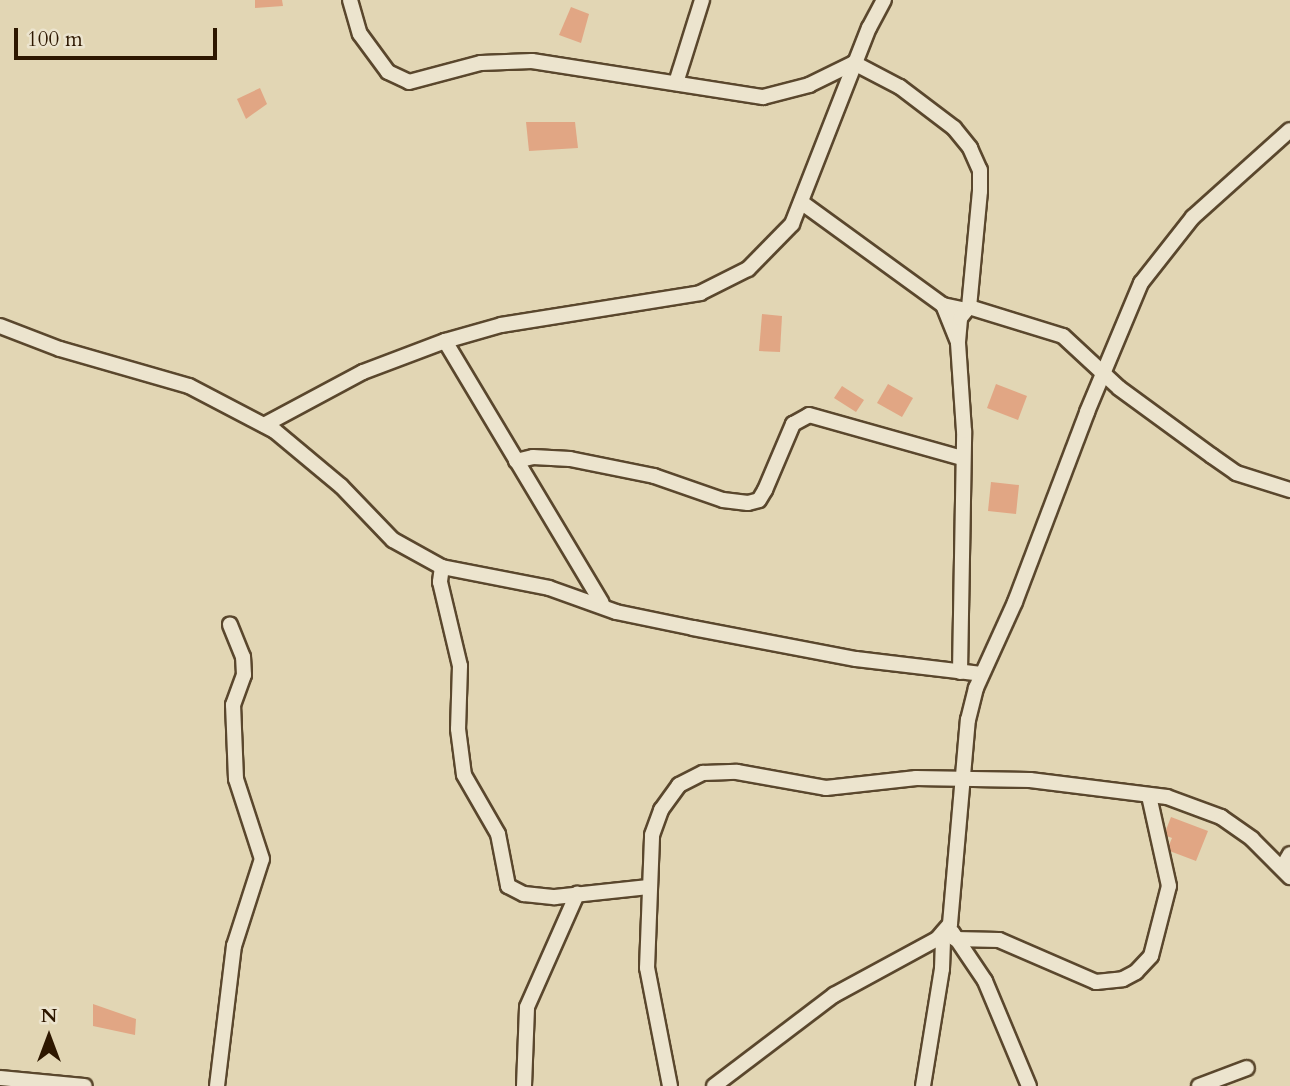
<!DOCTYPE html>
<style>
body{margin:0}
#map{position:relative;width:1290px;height:1086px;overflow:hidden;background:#e2d6b4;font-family:Cardo,serif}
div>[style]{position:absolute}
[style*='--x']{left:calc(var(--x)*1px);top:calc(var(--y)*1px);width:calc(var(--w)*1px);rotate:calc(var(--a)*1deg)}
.building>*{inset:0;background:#e1a684}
.roads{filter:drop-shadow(2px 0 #5a472d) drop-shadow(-2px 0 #5a472d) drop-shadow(0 2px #5a472d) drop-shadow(0 -2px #5a472d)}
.minor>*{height:14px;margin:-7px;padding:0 7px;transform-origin:7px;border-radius:7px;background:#ece4ce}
span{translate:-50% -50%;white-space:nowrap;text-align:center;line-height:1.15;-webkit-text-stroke:5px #ece4ce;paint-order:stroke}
.north{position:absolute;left:14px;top:1002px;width:70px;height:70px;-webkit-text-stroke:5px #ece4ce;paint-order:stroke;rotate:0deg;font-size:19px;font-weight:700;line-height:28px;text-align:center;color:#2d1700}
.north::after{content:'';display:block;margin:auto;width:24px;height:32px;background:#2d1700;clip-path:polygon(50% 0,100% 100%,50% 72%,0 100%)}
.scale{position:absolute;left:14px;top:28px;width:203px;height:32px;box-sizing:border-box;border:4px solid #2d1700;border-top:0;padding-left:9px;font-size:21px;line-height:24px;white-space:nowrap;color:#2d1700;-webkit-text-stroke:5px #ece4ce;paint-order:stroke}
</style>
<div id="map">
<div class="building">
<i style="clip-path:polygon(255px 0,282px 0,283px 6px,255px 8px)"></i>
<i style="clip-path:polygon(571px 7px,589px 14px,581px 43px,559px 35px)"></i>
<i style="clip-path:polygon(260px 88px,267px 104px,246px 119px,237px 99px)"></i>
<i style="clip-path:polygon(526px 122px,575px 122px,578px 148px,529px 151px)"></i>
<i style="clip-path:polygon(762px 314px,782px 316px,780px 352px,759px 351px)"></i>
<i style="clip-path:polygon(888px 384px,913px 398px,902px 417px,877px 403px)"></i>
<i style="clip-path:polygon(996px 384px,1027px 396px,1018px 420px,987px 408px)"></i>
<i style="clip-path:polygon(842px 386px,864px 400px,856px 412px,834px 398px)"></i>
<i style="clip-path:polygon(991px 482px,1019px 485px,1016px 514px,988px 511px)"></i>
<i style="clip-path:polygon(1171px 817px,1208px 831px,1196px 861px,1167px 850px,1172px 838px,1164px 835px)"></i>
<i style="clip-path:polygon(93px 1004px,136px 1019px,135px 1035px,93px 1026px)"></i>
</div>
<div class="roads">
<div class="minor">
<i style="--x:350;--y:0;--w:35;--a:74"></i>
<i style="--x:360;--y:34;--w:47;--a:53.6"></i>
<i style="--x:388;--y:72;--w:23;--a:25"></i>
<i style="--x:409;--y:82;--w:74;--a:-14.8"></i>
<i style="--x:481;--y:63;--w:51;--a:-2.2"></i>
<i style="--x:532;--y:61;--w:234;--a:8.9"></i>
<i style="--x:763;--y:97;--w:48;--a:-14.6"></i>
<i style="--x:809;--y:85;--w:50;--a:-26.1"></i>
<i style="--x:854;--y:63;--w:52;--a:27.6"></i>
<i style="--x:900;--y:87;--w:68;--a:37.2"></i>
<i style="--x:954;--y:128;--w:26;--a:51"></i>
<i style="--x:970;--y:148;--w:24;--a:66"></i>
<i style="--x:980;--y:170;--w:21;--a:90"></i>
<i style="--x:980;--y:191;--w:117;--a:95.4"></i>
<i style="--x:676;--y:83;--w:87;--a:-72.6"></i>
<i style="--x:801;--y:202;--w:175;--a:36"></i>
<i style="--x:943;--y:305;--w:24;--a:12"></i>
<i style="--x:943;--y:305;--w:40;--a:68"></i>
<i style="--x:0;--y:326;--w:64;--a:21"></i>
<i style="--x:60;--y:349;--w:134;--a:16"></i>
<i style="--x:189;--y:386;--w:97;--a:27.6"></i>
<i style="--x:275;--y:431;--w:86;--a:39.8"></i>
<i style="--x:341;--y:486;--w:75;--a:46.1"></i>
<i style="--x:393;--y:540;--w:56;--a:28.9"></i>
<i style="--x:442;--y:567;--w:109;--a:11.1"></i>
<i style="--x:549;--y:588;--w:71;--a:19.7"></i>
<i style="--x:616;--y:612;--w:79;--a:11.7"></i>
<i style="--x:693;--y:628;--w:166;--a:10.8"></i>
<i style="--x:856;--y:659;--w:126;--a:6.8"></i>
<i style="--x:445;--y:341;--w:305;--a:59.1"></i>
<i style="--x:264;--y:425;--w:112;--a:-28.2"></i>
<i style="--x:363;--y:372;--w:88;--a:-20.7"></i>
<i style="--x:445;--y:341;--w:58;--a:-15.9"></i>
<i style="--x:501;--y:325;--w:202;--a:-9.1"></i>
<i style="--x:700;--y:293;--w:54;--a:-26.6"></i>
<i style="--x:748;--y:269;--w:63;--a:-45.6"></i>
<i style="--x:792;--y:224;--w:211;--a:-68.6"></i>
<i style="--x:869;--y:28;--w:32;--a:-62"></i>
<i style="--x:516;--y:461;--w:17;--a:-13"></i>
<i style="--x:533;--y:457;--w:37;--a:3"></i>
<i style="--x:570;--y:459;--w:86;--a:11.4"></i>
<i style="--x:654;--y:476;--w:73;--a:19.2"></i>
<i style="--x:723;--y:500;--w:25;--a:7"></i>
<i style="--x:748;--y:503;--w:11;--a:-15"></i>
<i style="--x:759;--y:500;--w:12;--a:-59"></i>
<i style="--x:765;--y:490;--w:72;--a:-67"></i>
<i style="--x:793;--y:424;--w:18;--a:-29"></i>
<i style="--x:809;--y:415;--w:159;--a:15.7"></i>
<i style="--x:442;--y:567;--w:15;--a:98"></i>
<i style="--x:440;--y:582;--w:86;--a:76.6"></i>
<i style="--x:460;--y:666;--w:63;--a:91.8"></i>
<i style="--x:458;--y:729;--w:46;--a:82.6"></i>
<i style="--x:464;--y:775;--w:68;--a:60"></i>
<i style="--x:498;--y:834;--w:53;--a:79.1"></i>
<i style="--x:508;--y:886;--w:18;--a:27"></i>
<i style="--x:524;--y:894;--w:31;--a:6"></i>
<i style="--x:555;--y:897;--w:94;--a:-6.1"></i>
<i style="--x:960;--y:672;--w:241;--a:-89"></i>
<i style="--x:964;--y:431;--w:89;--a:-93.9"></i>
<i style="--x:958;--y:342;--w:24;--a:-85"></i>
<i style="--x:960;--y:318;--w:14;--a:-51"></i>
<i style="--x:969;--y:307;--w:98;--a:17.1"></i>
<i style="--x:1063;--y:336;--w:76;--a:42.9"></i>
<i style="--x:1119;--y:388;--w:115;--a:36.2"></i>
<i style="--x:1212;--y:456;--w:29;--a:35"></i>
<i style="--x:1236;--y:473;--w:57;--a:17.5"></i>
<i style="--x:1282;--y:868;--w:16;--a:-60"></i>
<i style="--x:952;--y:932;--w:59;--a:56"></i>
<i style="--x:985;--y:981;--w:114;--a:67.3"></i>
<i style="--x:955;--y:939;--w:44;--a:1.3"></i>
<i style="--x:999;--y:940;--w:106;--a:23.4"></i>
<i style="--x:1096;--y:982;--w:27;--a:-6"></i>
<i style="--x:1123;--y:979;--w:15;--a:-28"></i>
<i style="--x:1136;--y:972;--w:22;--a:-47"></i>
<i style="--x:1151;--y:956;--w:72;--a:-75.6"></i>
<i style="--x:1169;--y:886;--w:92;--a:-102.5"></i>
<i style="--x:0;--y:1078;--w:85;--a:5.4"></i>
<i style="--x:217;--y:1086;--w:141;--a:-83.1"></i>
<i style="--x:234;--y:946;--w:91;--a:-72.2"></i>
<i style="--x:262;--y:859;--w:84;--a:-108"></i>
<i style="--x:236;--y:779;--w:74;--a:-92.3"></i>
<i style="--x:233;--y:705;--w:32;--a:-70"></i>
<i style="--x:244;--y:675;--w:18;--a:-93"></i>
<i style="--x:243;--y:657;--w:35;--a:-112"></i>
<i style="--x:524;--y:1086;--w:79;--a:-87.8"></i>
<i style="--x:527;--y:1007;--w:124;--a:-66.1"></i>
<i style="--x:670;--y:1086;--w:120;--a:-101"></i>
<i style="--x:647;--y:968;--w:133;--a:-87.8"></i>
<i style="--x:652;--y:835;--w:27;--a:-70"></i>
<i style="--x:661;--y:810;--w:31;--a:-54"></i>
<i style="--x:679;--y:785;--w:27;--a:-27"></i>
<i style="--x:703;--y:773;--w:34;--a:-2"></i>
<i style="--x:737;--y:772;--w:90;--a:10.2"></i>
<i style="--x:826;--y:788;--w:91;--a:-6.3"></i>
<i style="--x:916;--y:778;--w:114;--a:1"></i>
<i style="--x:1030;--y:780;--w:138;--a:7.1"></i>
<i style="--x:1167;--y:797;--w:58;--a:20.3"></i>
<i style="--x:1221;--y:817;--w:38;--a:35"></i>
<i style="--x:1252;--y:839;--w:54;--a:45"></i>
<i style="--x:714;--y:1086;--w:151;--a:-37.2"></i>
<i style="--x:834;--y:995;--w:117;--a:-28.5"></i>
<i style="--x:937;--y:939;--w:20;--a:-49"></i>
<i style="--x:950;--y:924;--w:205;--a:-85"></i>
<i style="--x:968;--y:720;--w:33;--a:-76"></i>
<i style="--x:976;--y:688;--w:94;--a:-65.6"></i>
<i style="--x:1015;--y:602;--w:203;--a:-69.2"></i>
<i style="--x:1087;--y:412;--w:140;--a:-67.3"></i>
<i style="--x:1141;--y:283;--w:84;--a:-51.8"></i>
<i style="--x:1193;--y:217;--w:130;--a:-41.9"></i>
<i style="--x:923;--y:1086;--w:119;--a:-80.8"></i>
<i style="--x:942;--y:969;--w:37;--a:-88"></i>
<i style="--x:1199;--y:1086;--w:51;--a:-20.6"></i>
</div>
</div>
<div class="north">N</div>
<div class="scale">100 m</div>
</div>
